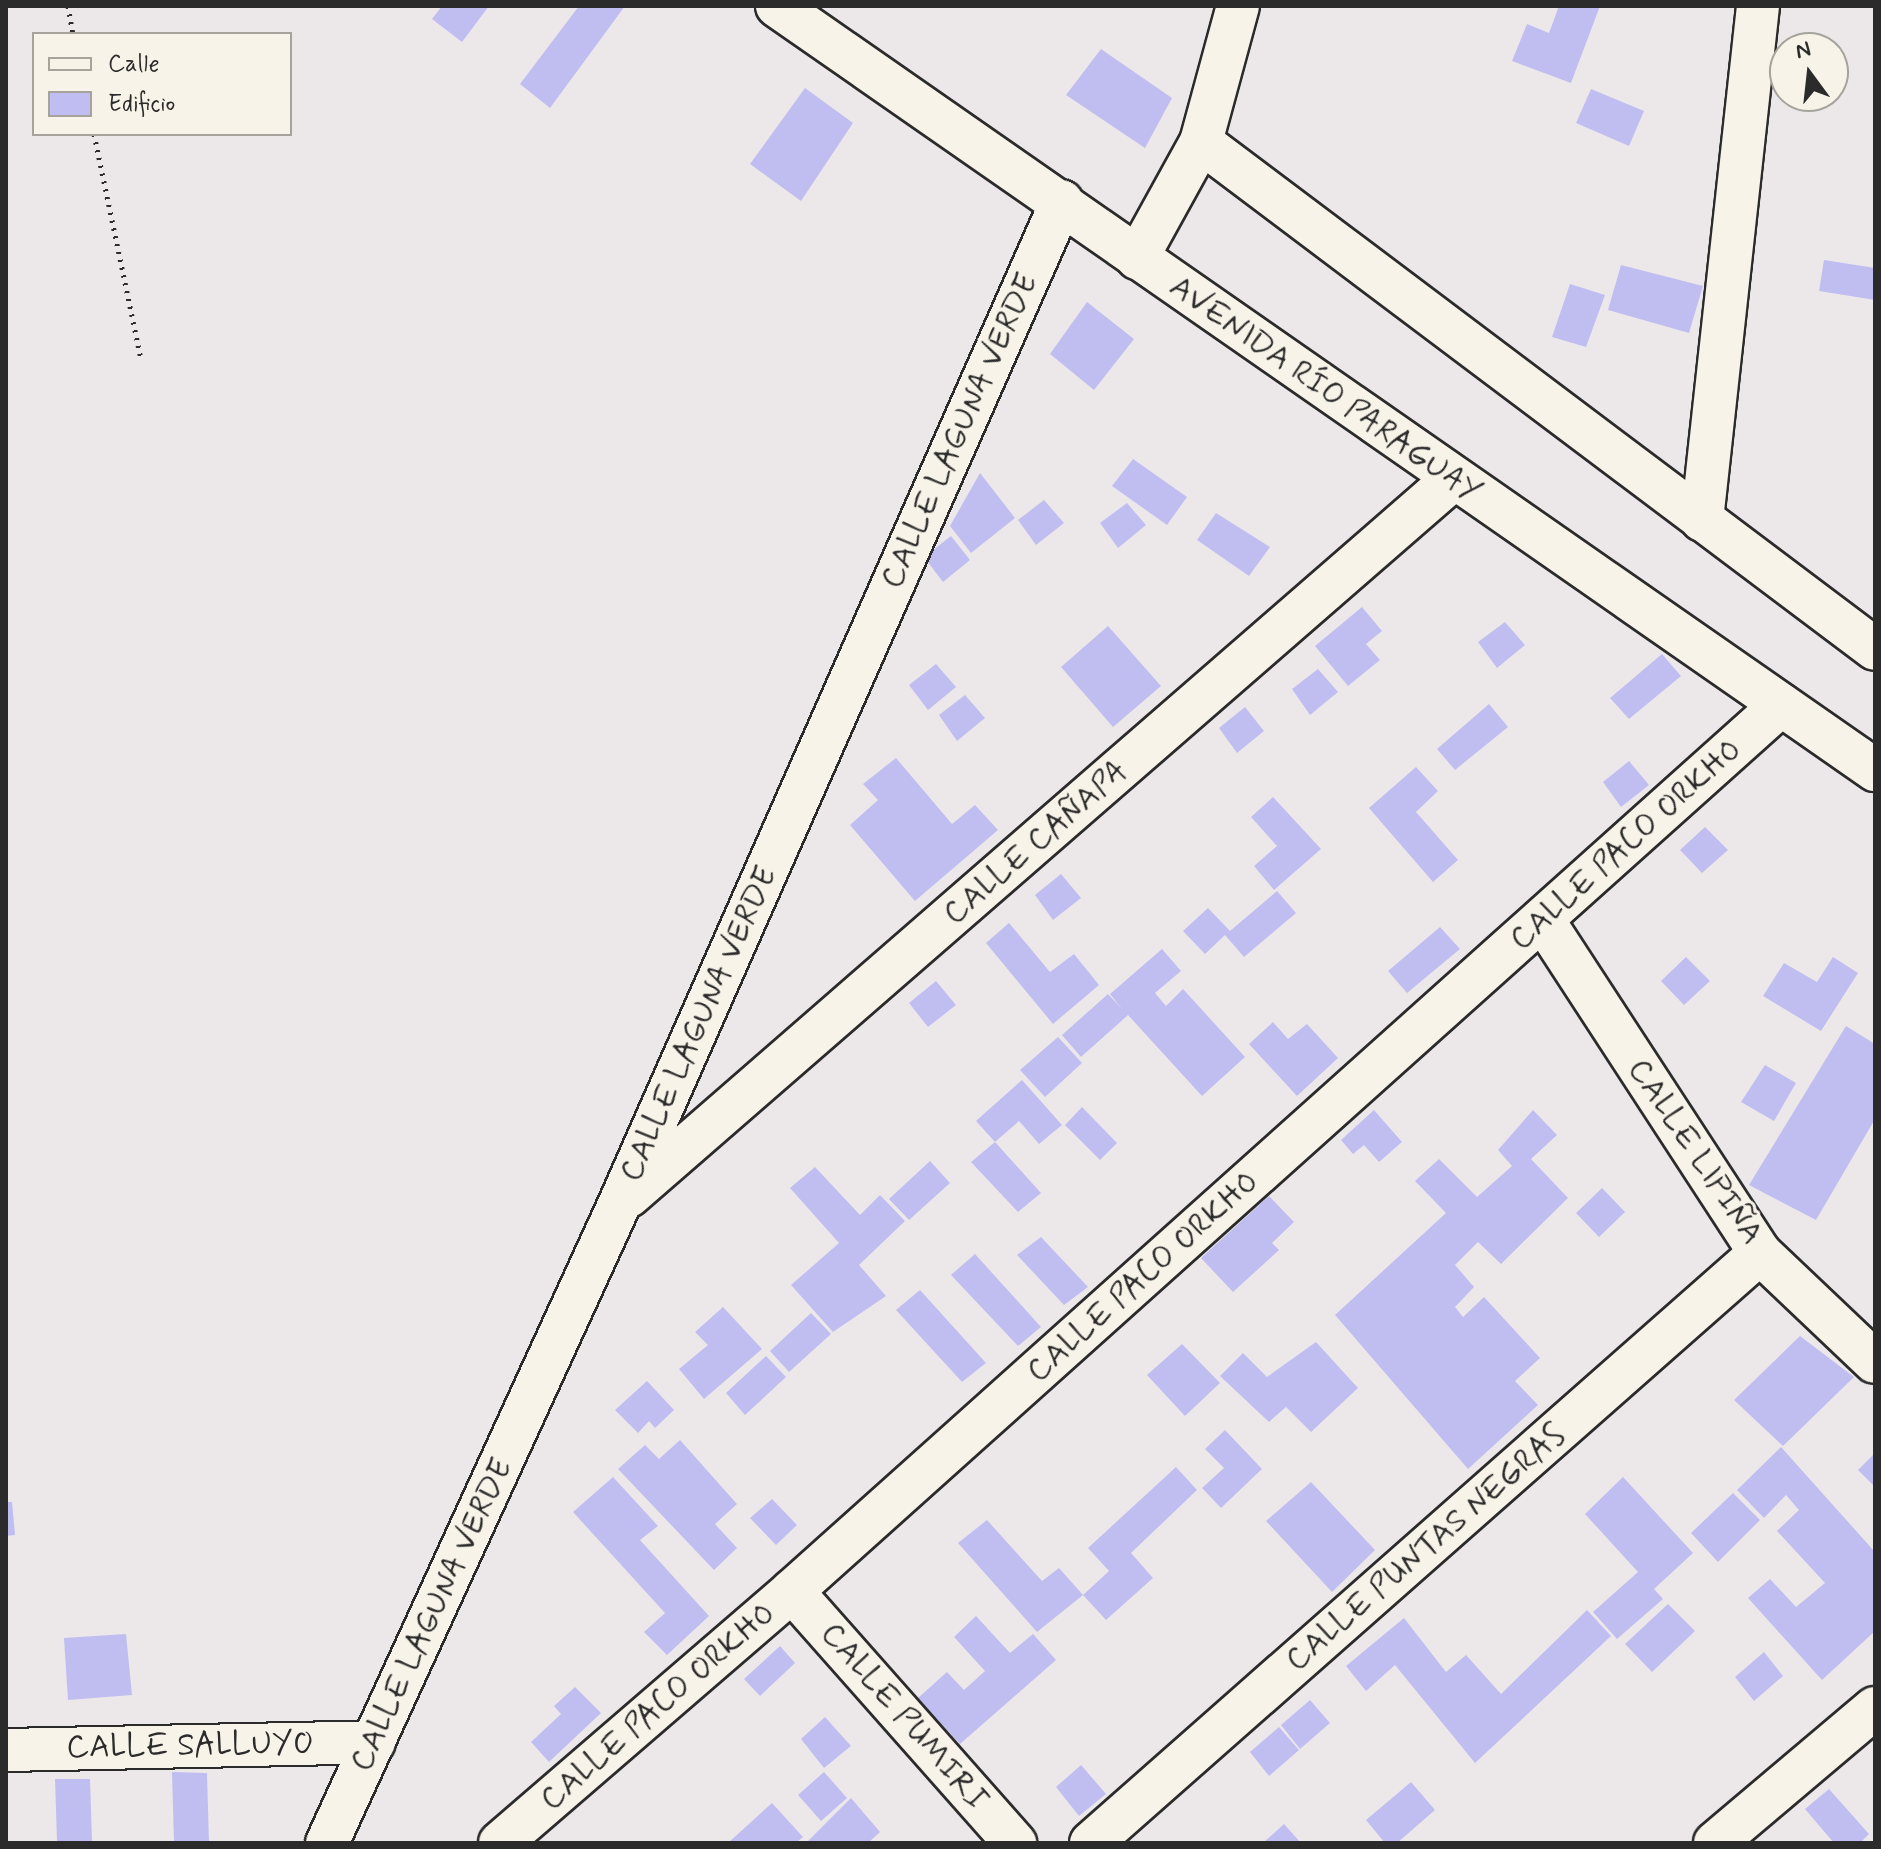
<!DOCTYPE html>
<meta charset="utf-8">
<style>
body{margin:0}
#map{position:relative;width:1881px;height:1849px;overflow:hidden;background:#ece8ea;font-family:Mynerve,sans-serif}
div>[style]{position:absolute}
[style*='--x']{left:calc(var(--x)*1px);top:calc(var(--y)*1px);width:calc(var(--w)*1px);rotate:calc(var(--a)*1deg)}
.building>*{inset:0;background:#c0bef0}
.path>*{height:5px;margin-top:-2.5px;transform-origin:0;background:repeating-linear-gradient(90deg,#2b2b2b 0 2px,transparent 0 8px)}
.roads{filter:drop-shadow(2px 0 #2b2b2b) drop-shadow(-2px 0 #2b2b2b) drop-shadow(0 2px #2b2b2b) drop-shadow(0 -2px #2b2b2b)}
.street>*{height:42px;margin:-21px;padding:0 21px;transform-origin:21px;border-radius:21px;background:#f7f3e8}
span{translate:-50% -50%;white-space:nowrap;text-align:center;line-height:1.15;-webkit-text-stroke:6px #f7f3e8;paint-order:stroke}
.street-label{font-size:32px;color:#2b2b2b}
.frame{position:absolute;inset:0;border:8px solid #2b2b2b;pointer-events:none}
.legend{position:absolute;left:32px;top:32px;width:260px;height:104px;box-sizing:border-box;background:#f7f3e8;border:2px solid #a5a39c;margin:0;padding:10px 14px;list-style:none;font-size:24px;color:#2b2b2b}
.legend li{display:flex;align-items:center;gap:16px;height:40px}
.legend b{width:40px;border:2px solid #a5a39c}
.north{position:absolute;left:1769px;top:32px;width:80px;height:80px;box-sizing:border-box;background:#f7f3e8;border:2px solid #a5a39c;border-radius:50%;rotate:345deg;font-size:22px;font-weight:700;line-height:32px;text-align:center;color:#2b2b2b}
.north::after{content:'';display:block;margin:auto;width:28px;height:36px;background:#2b2b2b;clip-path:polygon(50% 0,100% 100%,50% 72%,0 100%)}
</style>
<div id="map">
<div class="building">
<i style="clip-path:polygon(442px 6px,489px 6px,462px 42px,432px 19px)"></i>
<i style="clip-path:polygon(579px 6px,625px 6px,550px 108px,520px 84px)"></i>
<i style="clip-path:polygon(1559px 6px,1600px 6px,1571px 83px,1512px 61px,1527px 24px,1549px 33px)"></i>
<i style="clip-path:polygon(1101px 49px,1172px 98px,1145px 148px,1066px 95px)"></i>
<i style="clip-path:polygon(805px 88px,853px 123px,801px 201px,750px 164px)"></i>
<i style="clip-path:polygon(1591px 89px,1644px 111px,1629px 146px,1576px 123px)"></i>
<i style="clip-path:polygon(1824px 260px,1875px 268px,1875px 300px,1819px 291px)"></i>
<i style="clip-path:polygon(1621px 265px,1703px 286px,1689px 333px,1608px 310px)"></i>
<i style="clip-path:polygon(1570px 284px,1605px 295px,1586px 347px,1552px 337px)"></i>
<i style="clip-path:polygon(1087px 302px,1134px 339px,1094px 390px,1050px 354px)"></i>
<i style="clip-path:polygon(1133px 459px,1187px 497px,1167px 525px,1112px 486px)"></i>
<i style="clip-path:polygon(980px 473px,1015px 518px,971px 553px,950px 526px)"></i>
<i style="clip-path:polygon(1044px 500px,1064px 523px,1036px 545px,1018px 520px)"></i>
<i style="clip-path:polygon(1127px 503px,1146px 525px,1118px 548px,1100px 523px)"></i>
<i style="clip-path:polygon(1216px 513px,1270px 547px,1249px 576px,1197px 540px)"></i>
<i style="clip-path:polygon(951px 536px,970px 560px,943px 582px,924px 557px)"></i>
<i style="clip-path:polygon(1362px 607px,1382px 631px,1366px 644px,1380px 660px,1348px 686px,1315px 646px)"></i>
<i style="clip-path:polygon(1505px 622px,1525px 645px,1497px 668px,1478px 642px)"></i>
<i style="clip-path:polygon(1108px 626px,1161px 686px,1113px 727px,1061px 667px)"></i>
<i style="clip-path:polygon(1662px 654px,1681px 676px,1629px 719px,1610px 698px)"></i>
<i style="clip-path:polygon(936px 664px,956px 687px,928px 710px,909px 685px)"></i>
<i style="clip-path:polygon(1318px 669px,1338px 692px,1310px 715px,1292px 689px)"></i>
<i style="clip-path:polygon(965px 695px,985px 718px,957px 741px,939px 715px)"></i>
<i style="clip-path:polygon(1489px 704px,1508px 727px,1455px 770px,1437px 749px)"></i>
<i style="clip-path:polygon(1245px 707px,1264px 731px,1237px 753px,1219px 728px)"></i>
<i style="clip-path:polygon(896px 758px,952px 824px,975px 805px,998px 830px,915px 901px,850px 825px,878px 800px,863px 784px)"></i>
<i style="clip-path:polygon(1629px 761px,1649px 785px,1621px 807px,1603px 782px)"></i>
<i style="clip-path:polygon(1416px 767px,1438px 791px,1416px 812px,1458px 860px,1433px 882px,1369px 808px)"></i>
<i style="clip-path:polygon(1273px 797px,1321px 849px,1274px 890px,1254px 866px,1277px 846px,1251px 817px)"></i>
<i style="clip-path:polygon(1705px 827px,1728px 850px,1702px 873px,1680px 850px)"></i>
<i style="clip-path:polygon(1061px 874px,1081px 898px,1053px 920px,1035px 895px)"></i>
<i style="clip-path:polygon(1277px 891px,1296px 913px,1244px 957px,1225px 935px,1205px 954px,1183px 931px,1208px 908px,1230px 931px)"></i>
<i style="clip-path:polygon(1009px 923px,1050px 972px,1074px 954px,1099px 985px,1053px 1024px,986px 943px)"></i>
<i style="clip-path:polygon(1440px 927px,1460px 949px,1407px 993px,1388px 971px)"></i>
<i style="clip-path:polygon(1162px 949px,1181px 971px,1155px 993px,1166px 1006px,1183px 989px,1245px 1057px,1202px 1096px,1128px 1015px,1081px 1057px,1062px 1035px,1108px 994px,1122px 1009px,1110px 994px)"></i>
<i style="clip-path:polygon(1686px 957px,1710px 981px,1684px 1005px,1661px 981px)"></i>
<i style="clip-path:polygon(1833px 957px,1858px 973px,1821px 1031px,1763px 996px,1784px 963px,1817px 982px)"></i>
<i style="clip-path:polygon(936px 981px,956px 1005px,928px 1027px,909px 1003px)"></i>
<i style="clip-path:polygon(1273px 1022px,1288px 1039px,1307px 1024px,1338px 1058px,1297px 1096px,1249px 1044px)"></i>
<i style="clip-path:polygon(1846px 1026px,1875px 1044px,1875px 1119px,1816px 1220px,1749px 1185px)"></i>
<i style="clip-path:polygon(1058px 1037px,1082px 1063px,1045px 1097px,1020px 1070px)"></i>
<i style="clip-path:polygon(1765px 1065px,1796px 1083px,1774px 1121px,1741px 1102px)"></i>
<i style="clip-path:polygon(1022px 1080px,1062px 1125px,1039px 1144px,1019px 1121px,995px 1142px,976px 1121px)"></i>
<i style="clip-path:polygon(1082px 1107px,1117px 1143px,1100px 1160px,1065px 1125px)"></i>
<i style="clip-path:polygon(1374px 1110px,1402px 1142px,1379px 1162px,1364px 1145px,1353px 1154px,1341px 1140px)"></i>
<i style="clip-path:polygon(1533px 1110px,1557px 1135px,1531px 1159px,1568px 1198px,1501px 1264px,1478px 1242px,1455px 1265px,1474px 1287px,1455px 1307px,1463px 1317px,1484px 1297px,1540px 1358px,1515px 1381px,1538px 1405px,1468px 1469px,1335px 1315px,1446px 1213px,1415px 1181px,1439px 1159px,1477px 1197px,1512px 1166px,1498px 1150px)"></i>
<i style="clip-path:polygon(995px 1142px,1041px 1193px,1018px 1212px,971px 1162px)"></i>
<i style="clip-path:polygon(930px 1161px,950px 1183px,909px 1220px,889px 1199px)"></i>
<i style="clip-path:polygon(815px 1167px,860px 1215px,880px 1195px,905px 1221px,859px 1265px,886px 1296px,833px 1332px,791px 1285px,839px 1243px,790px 1188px)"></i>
<i style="clip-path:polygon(1602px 1188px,1625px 1212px,1599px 1237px,1576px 1213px)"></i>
<i style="clip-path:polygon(1269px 1196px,1294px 1222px,1272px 1243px,1279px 1250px,1233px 1292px,1201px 1258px)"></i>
<i style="clip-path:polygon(1041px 1237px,1088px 1287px,1064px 1305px,1017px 1255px)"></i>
<i style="clip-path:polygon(975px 1254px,1041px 1327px,1018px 1346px,951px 1275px)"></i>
<i style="clip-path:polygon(920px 1290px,986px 1363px,962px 1382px,896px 1310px)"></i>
<i style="clip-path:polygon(723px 1307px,762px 1349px,704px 1399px,679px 1369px,708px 1345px,695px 1332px)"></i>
<i style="clip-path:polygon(811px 1313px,831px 1334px,789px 1372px,770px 1351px)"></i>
<i style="clip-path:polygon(1800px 1336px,1854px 1377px,1783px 1446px,1734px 1400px)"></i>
<i style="clip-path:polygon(1316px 1342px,1358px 1388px,1311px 1432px,1286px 1407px,1269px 1422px,1220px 1376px,1243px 1353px,1267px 1377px)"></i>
<i style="clip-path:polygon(1182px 1344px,1220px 1383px,1185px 1416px,1147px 1375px)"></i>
<i style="clip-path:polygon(766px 1356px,786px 1377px,745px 1415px,726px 1393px)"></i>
<i style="clip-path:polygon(647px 1381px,674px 1410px,655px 1428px,649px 1421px,638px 1433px,615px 1410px)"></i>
<i style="clip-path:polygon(1225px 1430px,1262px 1469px,1221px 1508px,1202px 1488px,1224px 1468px,1205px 1449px)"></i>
<i style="clip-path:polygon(680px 1440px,737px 1504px,715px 1524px,737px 1548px,714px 1570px,618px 1469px,645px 1445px,659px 1459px)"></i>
<i style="clip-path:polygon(1781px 1447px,1875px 1552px,1875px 1631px,1822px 1680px,1748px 1598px,1770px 1579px,1796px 1607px,1825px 1583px,1777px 1531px,1799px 1510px,1786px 1495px,1764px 1518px,1737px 1490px)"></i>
<i style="clip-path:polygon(1875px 1453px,1875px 1487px,1858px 1470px)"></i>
<i style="clip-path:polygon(1176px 1467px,1197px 1490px,1131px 1553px,1153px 1578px,1106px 1620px,1083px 1595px,1109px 1571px,1088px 1548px)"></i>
<i style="clip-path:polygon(613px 1477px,658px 1526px,640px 1540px,709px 1616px,667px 1655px,644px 1632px,665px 1613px,573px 1512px)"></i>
<i style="clip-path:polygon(1623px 1477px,1693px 1553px,1654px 1589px,1663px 1599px,1617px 1639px,1593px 1612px,1638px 1572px,1585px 1514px)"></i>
<i style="clip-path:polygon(1311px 1482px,1375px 1550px,1332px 1592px,1266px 1521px)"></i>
<i style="clip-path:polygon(1733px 1493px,1760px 1520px,1718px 1562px,1691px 1533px)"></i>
<i style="clip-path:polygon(772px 1499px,797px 1525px,776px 1545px,750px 1518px)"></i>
<i style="clip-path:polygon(6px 1502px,12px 1502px,15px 1535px,6px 1536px)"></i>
<i style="clip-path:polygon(987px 1520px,1042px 1581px,1059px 1568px,1083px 1595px,1037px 1632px,958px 1543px)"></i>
<i style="clip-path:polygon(1668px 1604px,1695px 1631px,1652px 1672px,1625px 1644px)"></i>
<i style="clip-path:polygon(1587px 1610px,1611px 1636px,1475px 1763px,1395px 1665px,1366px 1691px,1346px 1666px,1404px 1618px,1446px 1672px,1466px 1655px,1501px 1694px)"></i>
<i style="clip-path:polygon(976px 1616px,1010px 1653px,1033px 1634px,1056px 1660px,960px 1744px,918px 1698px,947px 1672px,964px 1690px,985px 1671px,954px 1637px)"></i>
<i style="clip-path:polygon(126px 1634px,132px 1695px,68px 1700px,64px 1638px)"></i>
<i style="clip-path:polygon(780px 1646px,795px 1663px,760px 1696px,744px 1679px)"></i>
<i style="clip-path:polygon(1764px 1652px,1783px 1676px,1754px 1701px,1735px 1677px)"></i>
<i style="clip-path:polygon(575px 1687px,601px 1713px,549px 1762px,531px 1742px,561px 1714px,554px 1706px)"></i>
<i style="clip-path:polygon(1310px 1700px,1330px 1723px,1300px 1749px,1281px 1725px)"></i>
<i style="clip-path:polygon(825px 1717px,851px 1746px,824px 1768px,801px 1739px)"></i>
<i style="clip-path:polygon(1279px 1727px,1299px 1750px,1269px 1776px,1250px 1752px)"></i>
<i style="clip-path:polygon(1081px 1765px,1106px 1794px,1079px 1816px,1056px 1787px)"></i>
<i style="clip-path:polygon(172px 1772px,207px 1773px,209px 1843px,174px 1843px)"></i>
<i style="clip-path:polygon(824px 1772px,847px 1798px,821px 1821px,798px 1795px)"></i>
<i style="clip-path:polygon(55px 1779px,90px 1779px,92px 1843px,57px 1843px)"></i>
<i style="clip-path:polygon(1411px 1782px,1435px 1810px,1397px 1843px,1385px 1843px,1366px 1820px)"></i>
<i style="clip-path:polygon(1829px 1789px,1869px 1834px,1860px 1843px,1834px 1843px,1805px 1809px)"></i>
<i style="clip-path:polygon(851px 1798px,880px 1832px,868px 1843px,806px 1843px)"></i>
<i style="clip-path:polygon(772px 1803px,803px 1837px,796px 1843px,728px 1843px)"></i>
<i style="clip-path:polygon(1284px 1824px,1301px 1843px,1263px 1843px)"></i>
</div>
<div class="path">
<i style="--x:68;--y:6;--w:28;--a:80"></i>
<i style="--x:94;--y:134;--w:230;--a:78.2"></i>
</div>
<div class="roads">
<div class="street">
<i style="--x:777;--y:6;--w:1338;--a:34.83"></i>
<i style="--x:1201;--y:142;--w:843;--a:36.95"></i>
<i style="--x:1137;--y:258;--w:132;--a:-61.1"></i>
<i style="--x:1201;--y:142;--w:141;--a:-74.8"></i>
<i style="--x:1702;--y:520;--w:517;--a:-83.78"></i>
<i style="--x:1543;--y:920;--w:397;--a:56.9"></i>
<i style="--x:1760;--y:1253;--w:158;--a:43.5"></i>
<i style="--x:629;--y:1196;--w:1091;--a:-41.02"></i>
<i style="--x:792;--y:1591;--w:337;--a:48.5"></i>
<i style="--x:6;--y:1750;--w:368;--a:-1.2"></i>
<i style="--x:327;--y:1843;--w:702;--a:-65.41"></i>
<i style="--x:619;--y:1205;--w:1097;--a:-66.19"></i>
<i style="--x:500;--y:1843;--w:386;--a:-40.8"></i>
<i style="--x:792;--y:1591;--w:1328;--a:-41.86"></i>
<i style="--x:1091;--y:1843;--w:892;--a:-41.41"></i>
<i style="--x:1715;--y:1843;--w:209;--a:-40.2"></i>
</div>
</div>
<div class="street-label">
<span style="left:1325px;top:390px;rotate:35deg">AVENIDA RÍO PARAGUAY</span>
<span style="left:960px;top:431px;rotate:-66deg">CALLE LAGUNA VERDE</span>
<span style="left:1036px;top:843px;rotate:-41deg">CALLE CAÑAPA</span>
<span style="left:1626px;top:845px;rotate:-42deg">CALLE PACO ORKHO</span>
<span style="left:699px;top:1024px;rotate:-66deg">CALLE LAGUNA VERDE</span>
<span style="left:1695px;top:1152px;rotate:56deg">CALLE LIPIÑA</span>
<span style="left:1143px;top:1277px;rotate:-42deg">CALLE PACO ORKHO</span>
<span style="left:1426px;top:1548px;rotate:-41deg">CALLE PUNTAS NEGRAS</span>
<span style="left:432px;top:1615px;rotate:-65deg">CALLE LAGUNA VERDE</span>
<span style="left:658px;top:1707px;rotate:-41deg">CALLE PACO ORKHO</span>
<span style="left:904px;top:1717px;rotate:49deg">CALLE PUMIRI</span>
<span style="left:190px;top:1746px;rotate:-1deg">CALLE SALLUYO</span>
</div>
<div class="frame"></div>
<ul class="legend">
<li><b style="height:10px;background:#f7f3e8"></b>Calle</li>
<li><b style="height:22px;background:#c0bef0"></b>Edificio</li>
</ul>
<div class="north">N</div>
</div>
